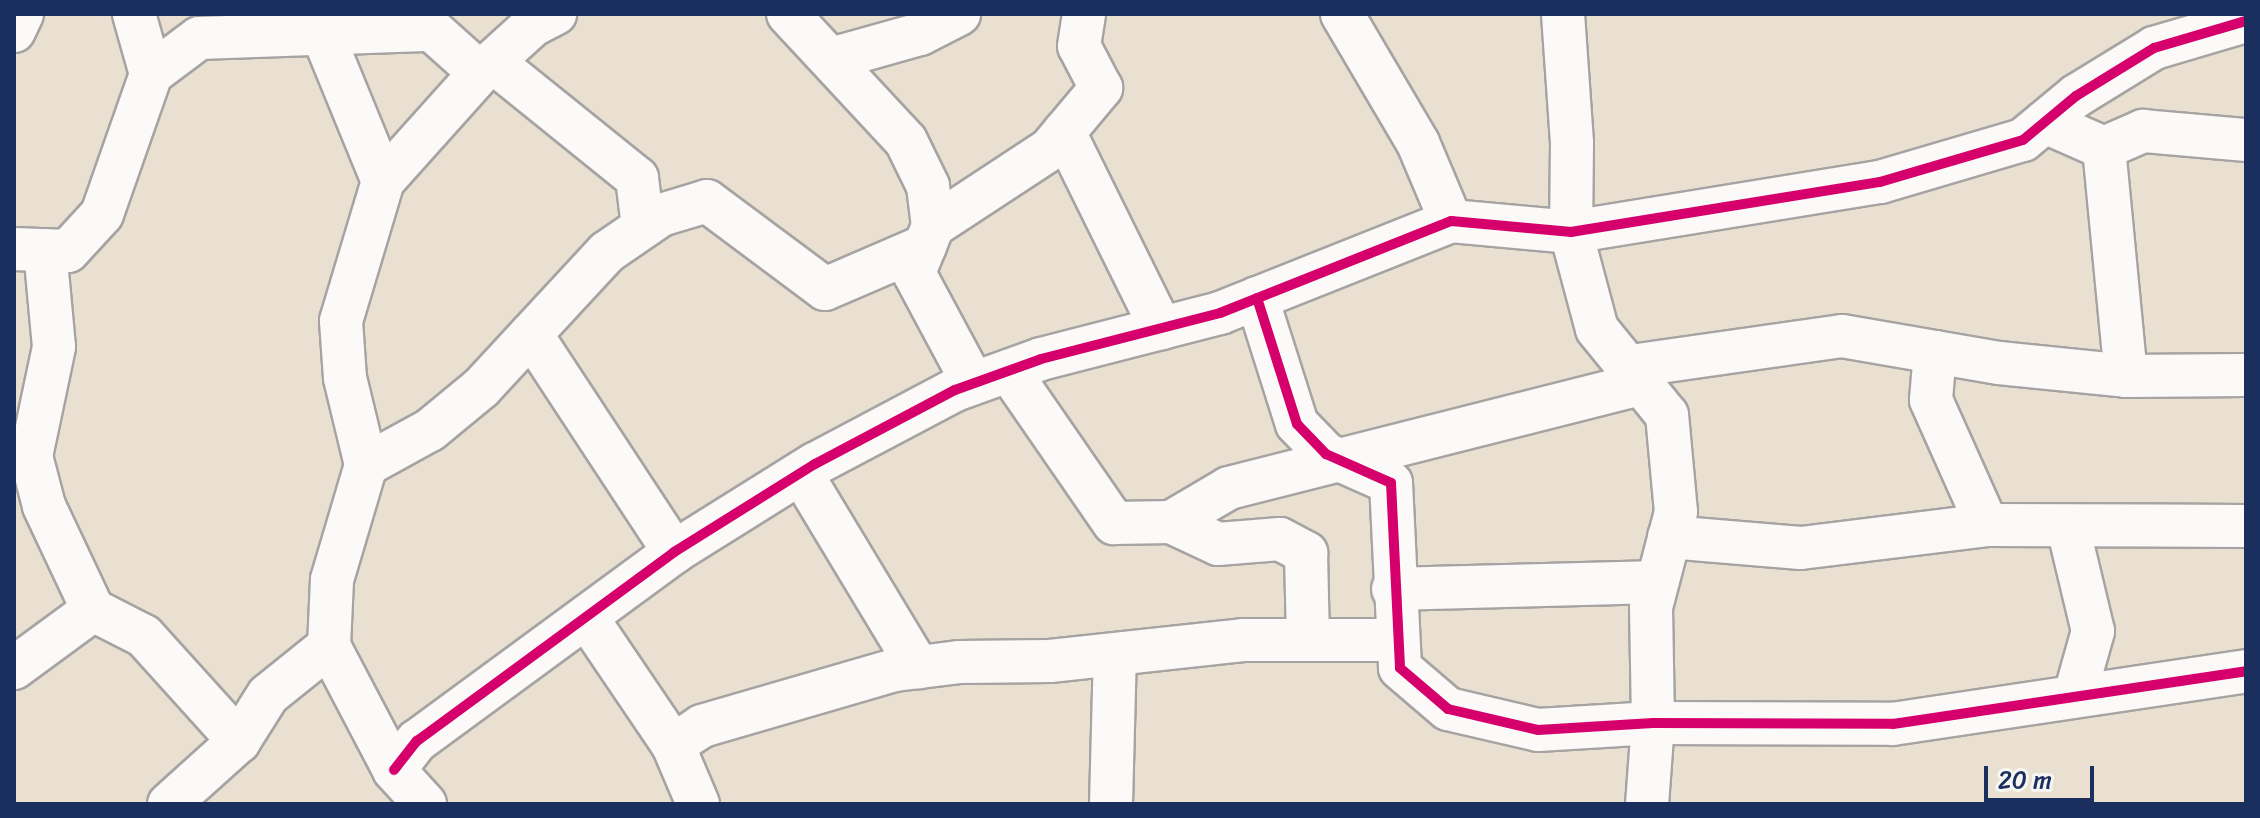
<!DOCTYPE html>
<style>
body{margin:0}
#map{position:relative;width:2260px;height:818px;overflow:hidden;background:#e9e0d2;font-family:Sriracha,sans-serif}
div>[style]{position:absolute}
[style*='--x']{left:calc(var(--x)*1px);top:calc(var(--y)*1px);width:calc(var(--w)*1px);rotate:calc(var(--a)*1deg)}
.roads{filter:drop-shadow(2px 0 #a6a4a2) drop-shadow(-2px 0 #a6a4a2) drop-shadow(0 2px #a6a4a2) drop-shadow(0 -2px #a6a4a2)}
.minor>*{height:42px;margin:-21px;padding:0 21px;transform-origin:21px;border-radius:21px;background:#fcfaf8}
.cycleway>*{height:10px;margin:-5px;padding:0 5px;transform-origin:5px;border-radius:5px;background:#d6006c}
span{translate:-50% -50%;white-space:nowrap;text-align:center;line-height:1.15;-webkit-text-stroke:7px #f6f6f2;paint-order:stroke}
.frame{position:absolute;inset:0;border:16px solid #1b2f5e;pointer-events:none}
.scale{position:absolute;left:1984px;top:766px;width:110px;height:36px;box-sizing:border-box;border:4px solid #1b2f5e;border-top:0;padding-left:10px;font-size:24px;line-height:28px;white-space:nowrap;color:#1b2f5e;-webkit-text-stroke:6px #f6f6f2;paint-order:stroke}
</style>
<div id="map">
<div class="roads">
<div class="minor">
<i style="--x:134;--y:14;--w:62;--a:74.2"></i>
<i style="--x:788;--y:14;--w:173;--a:47.1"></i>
<i style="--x:906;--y:141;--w:50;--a:63.9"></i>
<i style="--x:928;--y:186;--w:40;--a:82.9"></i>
<i style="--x:1342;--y:14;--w:150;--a:59.5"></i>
<i style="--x:1418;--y:143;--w:85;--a:67.1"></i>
<i style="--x:1563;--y:14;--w:129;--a:86"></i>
<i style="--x:1572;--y:143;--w:89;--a:90.6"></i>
<i style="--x:1571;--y:232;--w:100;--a:75"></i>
<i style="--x:1597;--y:329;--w:111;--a:50.9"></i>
<i style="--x:1667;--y:415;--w:97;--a:84.7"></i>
<i style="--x:1676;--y:512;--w:98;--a:104.7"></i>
<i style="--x:1651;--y:607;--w:116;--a:89"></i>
<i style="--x:1653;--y:723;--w:81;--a:94.2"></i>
<i style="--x:14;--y:31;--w:19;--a:-65"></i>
<i style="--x:323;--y:35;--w:158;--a:67.7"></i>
<i style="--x:383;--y:181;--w:146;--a:106.7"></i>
<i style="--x:341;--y:321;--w:57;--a:86"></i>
<i style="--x:345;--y:378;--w:89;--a:76.4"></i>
<i style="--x:366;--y:465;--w:120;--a:106.5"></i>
<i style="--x:332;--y:580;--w:66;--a:92.6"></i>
<i style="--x:329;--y:646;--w:140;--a:62.3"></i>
<i style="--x:394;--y:770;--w:46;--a:47.6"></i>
<i style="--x:831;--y:59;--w:92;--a:-15.7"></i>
<i style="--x:920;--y:34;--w:44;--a:-27.1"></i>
<i style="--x:493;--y:62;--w:185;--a:38.9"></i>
<i style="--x:637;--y:178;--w:49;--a:83"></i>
<i style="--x:2045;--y:122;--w:64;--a:23.8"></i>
<i style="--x:2104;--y:148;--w:229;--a:84.5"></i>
<i style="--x:1064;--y:132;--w:219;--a:63.7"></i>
<i style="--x:2104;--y:148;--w:43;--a:-23.6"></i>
<i style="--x:2143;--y:131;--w:103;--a:5"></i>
<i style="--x:383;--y:181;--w:145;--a:-48.1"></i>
<i style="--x:480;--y:73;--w:72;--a:-42.2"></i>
<i style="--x:533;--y:25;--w:25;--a:-27"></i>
<i style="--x:14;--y:249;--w:54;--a:2.1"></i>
<i style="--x:68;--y:251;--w:50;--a:-47.4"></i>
<i style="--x:102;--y:214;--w:148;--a:-70.7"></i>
<i style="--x:151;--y:74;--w:60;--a:-36.9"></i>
<i style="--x:199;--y:38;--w:233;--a:-2"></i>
<i style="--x:432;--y:30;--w:64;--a:41.9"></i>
<i style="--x:45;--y:250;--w:97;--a:84.7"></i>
<i style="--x:54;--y:347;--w:111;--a:101.9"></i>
<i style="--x:31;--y:456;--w:52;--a:75.4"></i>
<i style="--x:44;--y:506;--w:115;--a:64.8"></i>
<i style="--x:93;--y:610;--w:57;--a:27"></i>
<i style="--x:144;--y:636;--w:142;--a:47.9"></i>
<i style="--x:1257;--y:298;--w:132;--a:72.4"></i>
<i style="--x:1297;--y:424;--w:42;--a:46"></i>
<i style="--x:1326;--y:454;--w:71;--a:24"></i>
<i style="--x:1391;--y:483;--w:185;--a:87.2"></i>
<i style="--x:1400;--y:668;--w:63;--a:40.5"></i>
<i style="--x:1448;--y:709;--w:92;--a:13.1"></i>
<i style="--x:1538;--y:730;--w:115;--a:-3.5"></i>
<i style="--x:1653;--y:723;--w:240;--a:0.2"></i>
<i style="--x:1893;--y:724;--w:357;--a:-8.5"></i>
<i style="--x:531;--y:334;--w:261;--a:56.7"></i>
<i style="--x:1935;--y:352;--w:48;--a:94.8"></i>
<i style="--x:1931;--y:400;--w:137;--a:65.9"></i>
<i style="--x:1631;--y:366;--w:213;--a:-8.1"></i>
<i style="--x:1842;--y:336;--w:159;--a:9.8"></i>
<i style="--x:1999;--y:363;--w:128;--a:5.8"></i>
<i style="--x:2126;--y:376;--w:120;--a:-0.5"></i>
<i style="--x:1009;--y:371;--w:185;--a:55.4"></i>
<i style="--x:1114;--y:523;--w:57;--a:-1"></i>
<i style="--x:1171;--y:522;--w:67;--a:-30.4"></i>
<i style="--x:1229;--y:488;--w:428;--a:-14.2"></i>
<i style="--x:973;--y:383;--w:125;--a:-118.2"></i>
<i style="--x:914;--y:273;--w:51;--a:-68"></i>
<i style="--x:933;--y:226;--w:140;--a:-33.3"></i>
<i style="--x:1050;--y:149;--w:80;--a:-50.1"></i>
<i style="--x:1101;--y:88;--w:47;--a:-117.6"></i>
<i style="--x:1079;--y:46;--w:32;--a:-81"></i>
<i style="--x:366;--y:465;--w:73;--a:-28.7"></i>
<i style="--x:430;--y:430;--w:66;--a:-39.5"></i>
<i style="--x:481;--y:388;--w:185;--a:-47.2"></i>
<i style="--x:607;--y:252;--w:65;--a:-34.4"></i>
<i style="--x:661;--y:215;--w:48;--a:-16.9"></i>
<i style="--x:707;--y:201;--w:147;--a:36.7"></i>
<i style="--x:825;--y:289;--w:109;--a:-23.3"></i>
<i style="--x:801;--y:473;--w:227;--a:58.9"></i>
<i style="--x:1171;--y:522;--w:52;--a:25.1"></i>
<i style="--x:1218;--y:544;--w:62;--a:-4.6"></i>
<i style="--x:1280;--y:539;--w:30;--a:28"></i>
<i style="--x:1306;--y:553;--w:87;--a:88.7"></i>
<i style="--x:2068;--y:527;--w:107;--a:76.5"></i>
<i style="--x:2093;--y:631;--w:66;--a:105.7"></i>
<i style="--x:1669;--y:537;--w:132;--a:4.8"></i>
<i style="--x:1801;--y:548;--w:187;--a:-7"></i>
<i style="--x:1987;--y:525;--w:259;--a:0.2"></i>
<i style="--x:1393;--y:589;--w:264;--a:-1.5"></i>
<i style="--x:587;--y:618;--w:153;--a:55.9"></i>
<i style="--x:673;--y:745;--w:64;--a:67"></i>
<i style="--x:14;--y:668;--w:98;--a:-36.3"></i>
<i style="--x:673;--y:745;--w:35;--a:-33"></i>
<i style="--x:702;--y:726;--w:201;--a:-16.2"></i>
<i style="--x:895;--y:670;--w:64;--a:-7.1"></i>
<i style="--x:959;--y:662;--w:91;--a:-0.6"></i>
<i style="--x:1050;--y:661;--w:194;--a:-6.2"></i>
<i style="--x:1243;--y:640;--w:153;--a:0"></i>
<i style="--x:394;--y:770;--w:37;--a:-52"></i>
<i style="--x:417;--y:741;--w:319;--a:-36.3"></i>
<i style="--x:674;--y:552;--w:166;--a:-32"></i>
<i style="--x:815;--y:464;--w:158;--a:-27.9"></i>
<i style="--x:955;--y:390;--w:91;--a:-19.8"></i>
<i style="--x:1041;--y:359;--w:185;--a:-14.4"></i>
<i style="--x:1220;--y:313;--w:249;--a:-21.7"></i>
<i style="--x:1451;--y:221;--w:121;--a:5.2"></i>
<i style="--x:1571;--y:232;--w:313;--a:-9.2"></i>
<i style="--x:1880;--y:182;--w:149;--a:-16.4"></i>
<i style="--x:2023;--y:140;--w:69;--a:-39.7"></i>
<i style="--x:2076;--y:96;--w:92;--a:-31.6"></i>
<i style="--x:2154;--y:48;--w:96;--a:-16.4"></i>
<i style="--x:169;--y:804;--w:94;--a:-42"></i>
<i style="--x:239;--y:741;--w:54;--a:-57.8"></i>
<i style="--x:268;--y:695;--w:78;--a:-38.8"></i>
<i style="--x:1111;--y:804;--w:149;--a:-88.5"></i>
</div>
</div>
<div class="cycleway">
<i style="--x:1257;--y:298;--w:132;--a:72.4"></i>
<i style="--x:1297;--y:424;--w:42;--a:46"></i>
<i style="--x:1326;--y:454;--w:71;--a:24"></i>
<i style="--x:1391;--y:483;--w:185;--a:87.2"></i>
<i style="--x:1400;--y:668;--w:63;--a:40.5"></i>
<i style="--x:1448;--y:709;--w:92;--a:13.1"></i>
<i style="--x:1538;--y:730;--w:115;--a:-3.5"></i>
<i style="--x:1653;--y:723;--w:240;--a:0.2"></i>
<i style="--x:1893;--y:724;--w:357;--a:-8.5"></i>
<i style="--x:394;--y:770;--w:37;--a:-52"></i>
<i style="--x:417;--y:741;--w:319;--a:-36.3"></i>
<i style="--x:674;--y:552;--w:166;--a:-32"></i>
<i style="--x:815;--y:464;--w:158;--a:-27.9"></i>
<i style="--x:955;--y:390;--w:91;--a:-19.8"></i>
<i style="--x:1041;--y:359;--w:185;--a:-14.4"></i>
<i style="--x:1220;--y:313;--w:249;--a:-21.7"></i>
<i style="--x:1451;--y:221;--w:121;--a:5.2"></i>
<i style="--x:1571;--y:232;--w:313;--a:-9.2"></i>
<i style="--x:1880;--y:182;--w:149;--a:-16.4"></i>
<i style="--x:2023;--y:140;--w:69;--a:-39.7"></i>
<i style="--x:2076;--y:96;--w:92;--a:-31.6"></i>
<i style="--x:2154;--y:48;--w:96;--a:-16.4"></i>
</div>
<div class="frame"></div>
<div class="scale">20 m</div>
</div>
